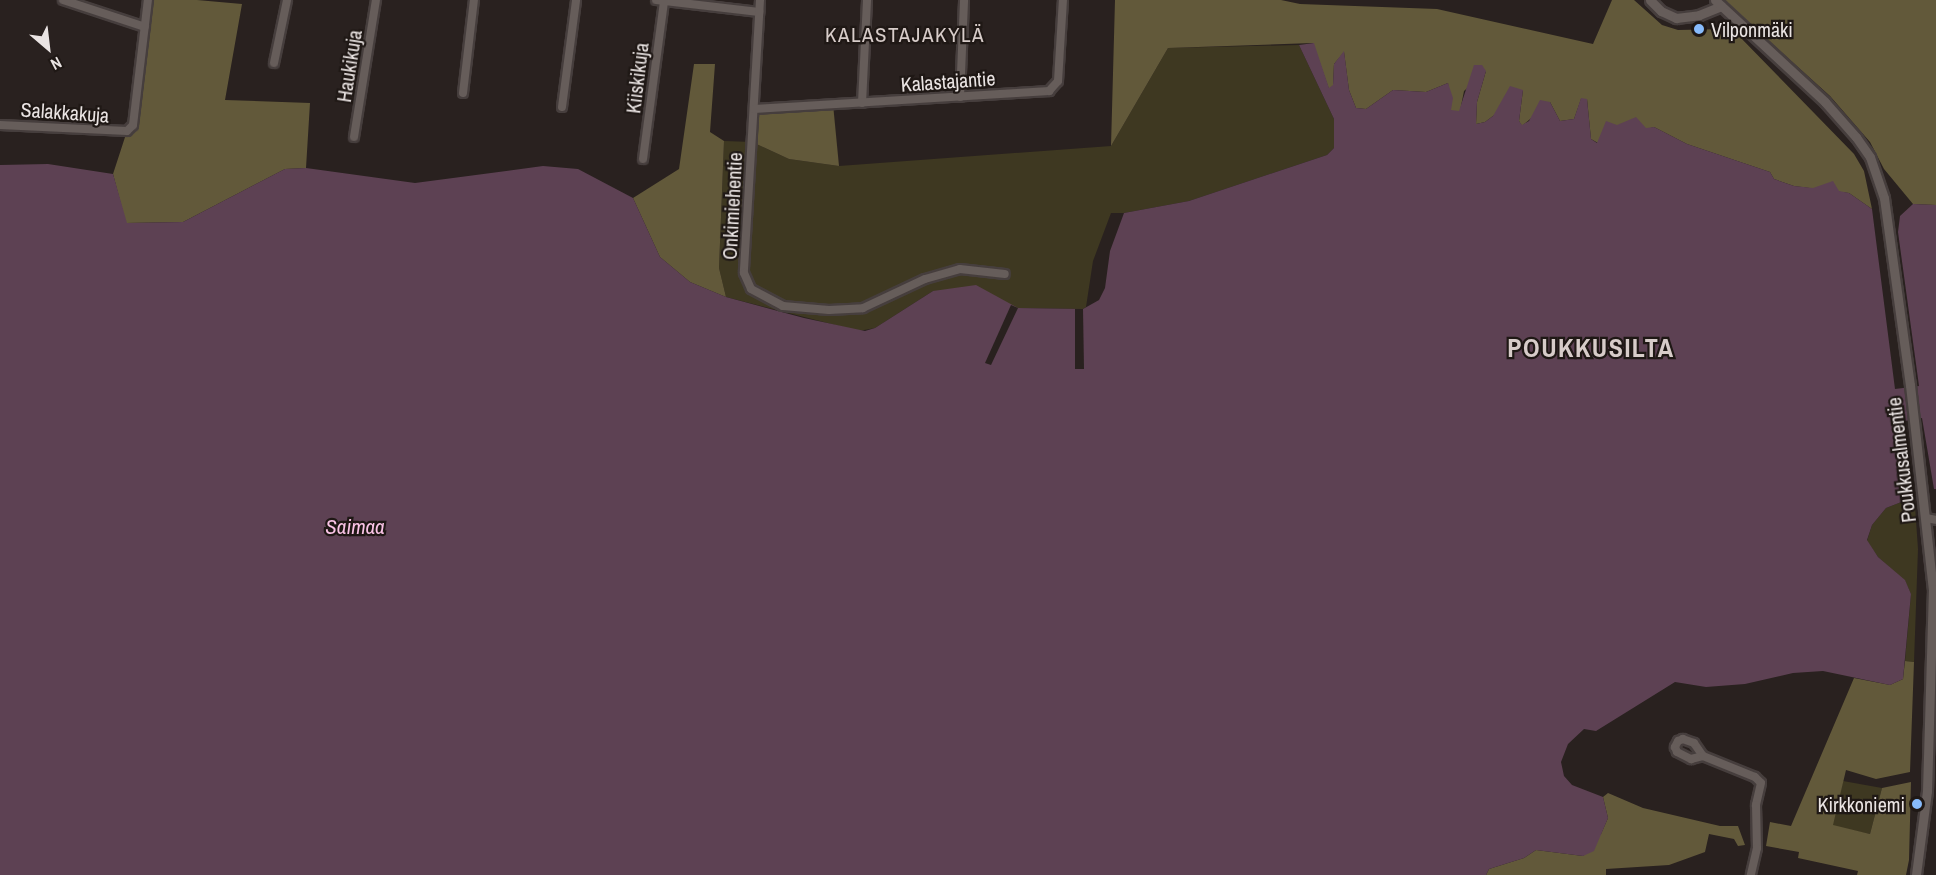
<!DOCTYPE html>
<meta charset="utf-8">
<style>
body{margin:0}
#map{position:relative;width:1936px;height:875px;overflow:hidden;background:#29211f;font-family:"Archivo Narrow",sans-serif}
div>[style]{position:absolute}
[style*='--x']{left:calc(var(--x)*1px);top:calc(var(--y)*1px);width:calc(var(--w)*1px);rotate:calc(var(--a)*1deg)}
.green>*{inset:0;background:#3e3821}
.forest>*{inset:0;background:#62593a}
.water>*{inset:0;background:#5d4153}
.pier>*{inset:0;background:#29211f}
.roads{filter:drop-shadow(2px 0 #463e3d) drop-shadow(-2px 0 #463e3d) drop-shadow(0 2px #463e3d) drop-shadow(0 -2px #463e3d)}
.minor>*{height:8px;margin:-4px;padding:0 4px;transform-origin:4px;border-radius:4px;background:#665d5a}
.tertiary>*{height:9px;margin:-4.5px;padding:0 4.5px;transform-origin:4.5px;border-radius:4.5px;background:#665d5a}
.dots>*{width:16px;height:16px;translate:-50% -50%;box-sizing:border-box;border:3px solid #1f1815;border-radius:50%}
span{translate:-50% -50%;white-space:nowrap;text-align:center;line-height:1.15;-webkit-text-stroke:4.5px #1f1815;paint-order:stroke}
.poi-label{font-size:20px;color:#eae4e3}
.left{translate:0 -50%;text-align:left}
.right{translate:-100% -50%;text-align:right}
.street-label{font-size:20px;color:#eae4e3}
.neighbourhood-label{font-size:21px;color:#d7ccc9;letter-spacing:1.5px}
.water-label{font-size:21px;color:#fbc4e7;font-style:italic}
.district-label{font-size:26px;color:#d7ccc9;font-weight:700;letter-spacing:1.5px}
.north{position:absolute;left:18px;top:18px;width:60px;height:60px;-webkit-text-stroke:4px #1f1815;paint-order:stroke;rotate:152deg;font-size:16px;font-weight:700;line-height:24px;text-align:center;color:#eae4e3}
.north::after{content:'';display:block;margin:auto;width:21px;height:27px;background:#eae4e3;clip-path:polygon(50% 0,100% 100%,50% 72%,0 100%)}
</style>
<div id="map">
<div class="green">
<i style="clip-path:polygon(1299px 45px,1334px 119px,1334px 148px,1327px 155px,1189px 201px,1124px 213px,1111px 213px,1093px 261px,1086px 307px,1083px 309px,1018px 308px,933px 291px,875px 328px,859px 331px,726px 297px,719px 268px,724px 141px,752px 142px,789px 159px,839px 166px,1111px 146px,1168px 48px)"></i>
<i style="clip-path:polygon(1909px 499px,1915px 506px,1918px 549px,1914px 662px,1905px 661px,1911px 594px,1905px 581px,1878px 557px,1867px 541px,1872px 525px,1886px 508px)"></i>
<i style="clip-path:polygon(1843px 781px,1882px 788px,1870px 834px,1832px 826px)"></i>
</div>
<div class="forest">
<i style="clip-path:polygon(148px 0,197px 0,242px 4px,225px 100px,310px 103px,306px 168px,285px 169px,183px 222px,126px 223px,113px 174px,127px 131px,133px 125px)"></i>
<i style="clip-path:polygon(1115px 0,1281px 0,1300px 4px,1437px 9px,1593px 44px,1612px 0,1634px 0,1662px 25px,1678px 30px,1725px 29px,1738px 35px,1854px 154px,1864px 171px,1872px 209px,1849px 193px,1794px 186px,1774px 179px,1770px 172px,1687px 144px,1654px 127px,1598px 143px,1591px 139px,1587px 99px,1581px 99px,1574px 119px,1560px 121px,1550px 102px,1522px 126px,1519px 121px,1523px 90px,1493px 116px,1485px 122px,1476px 124px,1477px 102px,1486px 71px,1464px 91px,1460px 111px,1451px 111px,1448px 83px,1426px 92px,1393px 90px,1366px 109px,1356px 108px,1349px 90px,1344px 52px,1334px 64px,1333px 86px,1329px 89px,1313px 43px,1168px 48px,1111px 146px)"></i>
<i style="clip-path:polygon(1724px 0,1936px 0,1936px 205px,1913px 204px,1884px 169px,1870px 142px,1830px 96px)"></i>
<i style="clip-path:polygon(694px 64px,715px 64px,710px 132px,724px 141px,719px 268px,726px 297px,690px 282px,660px 257px,633px 198px,679px 169px)"></i>
<i style="clip-path:polygon(833px 104px,839px 166px,789px 159px,752px 142px,754px 109px)"></i>
<i style="clip-path:polygon(1905px 661px,1914px 662px,1910px 772px,1876px 779px,1846px 770px,1833px 825px,1870px 834px,1882px 788px,1911px 782px,1909px 860px,1906px 875px,1857px 875px,1858px 871px,1798px 858px,1799px 852px,1766px 846px,1770px 822px,1791px 826px,1854px 678px,1890px 685px,1903px 679px)"></i>
<i style="clip-path:polygon(1608px 793px,1643px 808px,1720px 826px,1738px 826px,1745px 845px,1738px 846px,1734px 839px,1709px 834px,1705px 852px,1669px 865px,1606px 869px,1606px 875px,1486px 875px,1489px 869px,1524px 858px,1536px 850px,1583px 856px,1601px 834px,1608px 818px,1603px 797px)"></i>
</div>
<div class="water">
<i style="clip-path:polygon(1314px 43px,1329px 88px,1333px 85px,1334px 64px,1344px 51px,1349px 90px,1356px 108px,1366px 109px,1393px 90px,1426px 92px,1448px 83px,1453px 98px,1451px 110px,1459px 111px,1474px 65px,1482px 65px,1486px 71px,1477px 102px,1476px 124px,1485px 122px,1493px 116px,1510px 86px,1523px 90px,1519px 121px,1522px 125px,1529px 121px,1540px 100px,1550px 102px,1560px 121px,1574px 119px,1581px 98px,1587px 99px,1591px 139px,1597px 143px,1606px 121px,1617px 125px,1636px 117px,1646px 128px,1654px 127px,1687px 144px,1770px 172px,1774px 179px,1794px 186px,1813px 188px,1833px 181px,1839px 191px,1849px 193px,1872px 209px,1895px 389px,1919px 386px,1898px 232px,1900px 216px,1913px 204px,1936px 205px,1936px 489px,1934px 489px,1922px 418px,1899px 422px,1909px 499px,1886px 508px,1872px 525px,1867px 540px,1878px 557px,1905px 580px,1911px 594px,1903px 679px,1890px 685px,1823px 671px,1793px 673px,1745px 684px,1706px 687px,1675px 682px,1596px 731px,1584px 729px,1568px 744px,1561px 762px,1564px 776px,1572px 785px,1603px 797px,1608px 818px,1594px 851px,1583px 856px,1536px 850px,1524px 858px,1489px 869px,1486px 875px,0 875px,0 165px,48px 164px,113px 174px,127px 223px,183px 222px,285px 169px,306px 168px,415px 183px,543px 166px,578px 169px,633px 198px,660px 257px,690px 282px,726px 297px,804px 318px,865px 331px,875px 328px,933px 291px,976px 285px,1018px 308px,1083px 309px,1099px 300px,1105px 288px,1110px 251px,1124px 213px,1189px 201px,1327px 155px,1334px 148px,1334px 119px,1299px 45px)"></i>
</div>
<div class="pier">
<i style="clip-path:polygon(1011px 305px,1018px 308px,991px 365px,985px 363px)"></i>
<i style="clip-path:polygon(1075px 309px,1083px 309px,1084px 369px,1075px 369px)"></i>
</div>
<div class="roads">
<div class="minor">
<i style="--x:63;--y:0;--w:86;--a:18.2"></i>
<i style="--x:656;--y:0;--w:104;--a:6.6"></i>
<i style="--x:760;--y:0;--w:273;--a:93.4"></i>
<i style="--x:744;--y:273;--w:17;--a:66"></i>
<i style="--x:751;--y:289;--w:36;--a:28"></i>
<i style="--x:783;--y:306;--w:46;--a:5"></i>
<i style="--x:829;--y:310;--w:34;--a:-3"></i>
<i style="--x:863;--y:308;--w:68;--a:-25.1"></i>
<i style="--x:925;--y:279;--w:36;--a:-16"></i>
<i style="--x:960;--y:269;--w:45;--a:6.3"></i>
<i style="--x:274;--y:63;--w:64;--a:-78.3"></i>
<i style="--x:463;--y:93;--w:94;--a:-83.3"></i>
<i style="--x:960;--y:97;--w:97;--a:-87.6"></i>
<i style="--x:862;--y:103;--w:103;--a:-87.2"></i>
<i style="--x:562;--y:107;--w:108;--a:-82.5"></i>
<i style="--x:754;--y:109;--w:296;--a:-3.5"></i>
<i style="--x:1049;--y:91;--w:13;--a:-48"></i>
<i style="--x:1058;--y:81;--w:81;--a:-86.5"></i>
<i style="--x:0;--y:125;--w:127;--a:2.7"></i>
<i style="--x:127;--y:131;--w:8;--a:-45"></i>
<i style="--x:133;--y:125;--w:126;--a:-83.2"></i>
<i style="--x:354;--y:137;--w:139;--a:-80.9"></i>
<i style="--x:643;--y:159;--w:159;--a:-82.4"></i>
<i style="--x:1926;--y:518;--w:10;--a:11"></i>
<i style="--x:1703;--y:756;--w:16;--a:-125"></i>
<i style="--x:1694;--y:743;--w:12;--a:-160"></i>
<i style="--x:1683;--y:739;--w:5;--a:158"></i>
<i style="--x:1678;--y:741;--w:7;--a:117"></i>
<i style="--x:1675;--y:747;--w:5;--a:68"></i>
<i style="--x:1677;--y:752;--w:16;--a:27"></i>
<i style="--x:1691;--y:759;--w:12;--a:-14"></i>
<i style="--x:1703;--y:756;--w:56;--a:22"></i>
<i style="--x:1755;--y:777;--w:8;--a:45"></i>
<i style="--x:1761;--y:783;--w:23;--a:103"></i>
<i style="--x:1756;--y:805;--w:43;--a:88.7"></i>
<i style="--x:1757;--y:848;--w:28;--a:103"></i>
</div>
<div class="tertiary">
<i style="--x:1650;--y:0;--w:16;--a:45"></i>
<i style="--x:1661;--y:11;--w:17;--a:25"></i>
<i style="--x:1676;--y:18;--w:23;--a:-7"></i>
<i style="--x:1699;--y:15;--w:24;--a:-22"></i>
<i style="--x:1715;--y:0;--w:150;--a:42.8"></i>
<i style="--x:1825;--y:102;--w:47;--a:48.5"></i>
<i style="--x:1856;--y:137;--w:24;--a:55"></i>
<i style="--x:1870;--y:157;--w:43;--a:71.1"></i>
<i style="--x:1884;--y:198;--w:189;--a:82.1"></i>
<i style="--x:1910;--y:385;--w:205;--a:83.6"></i>
<i style="--x:1933;--y:589;--w:202;--a:91.7"></i>
<i style="--x:1927;--y:791;--w:85;--a:97.5"></i>
</div>
</div>
<div class="dots">
<i style="left:1699px;top:29px;background:#87bbfc"></i>
<i style="left:1917px;top:804px;background:#87bbfc"></i>
</div>
<div class="poi-label">
<span class="left" style="left:1711px;top:29px">Vilponmäki</span>
<span class="right" style="left:1905px;top:804px">Kirkkoniemi</span>
</div>
<div class="street-label">
<span style="left:349px;top:66px;rotate:-81deg">Haukikuja</span>
<span style="left:637px;top:78px;rotate:-83deg">Kiiskikuja</span>
<span style="left:948px;top:81px;rotate:-4deg">Kalastajantie</span>
<span style="left:65px;top:112px;rotate:4deg">Salakkakuja</span>
<span style="left:732px;top:206px;rotate:-87deg">Onkimiehentie</span>
<span style="left:1901px;top:460px;rotate:-97deg">Poukkusalmentie</span>
</div>
<div class="neighbourhood-label">
<span style="left:905px;top:35px">KALASTAJAKYLÄ</span>
</div>
<div class="water-label">
<span style="left:355px;top:527px">Saimaa</span>
</div>
<div class="district-label">
<span style="left:1591px;top:348px">POUKKUSILTA</span>
</div>
<div class="north">N</div>
</div>
